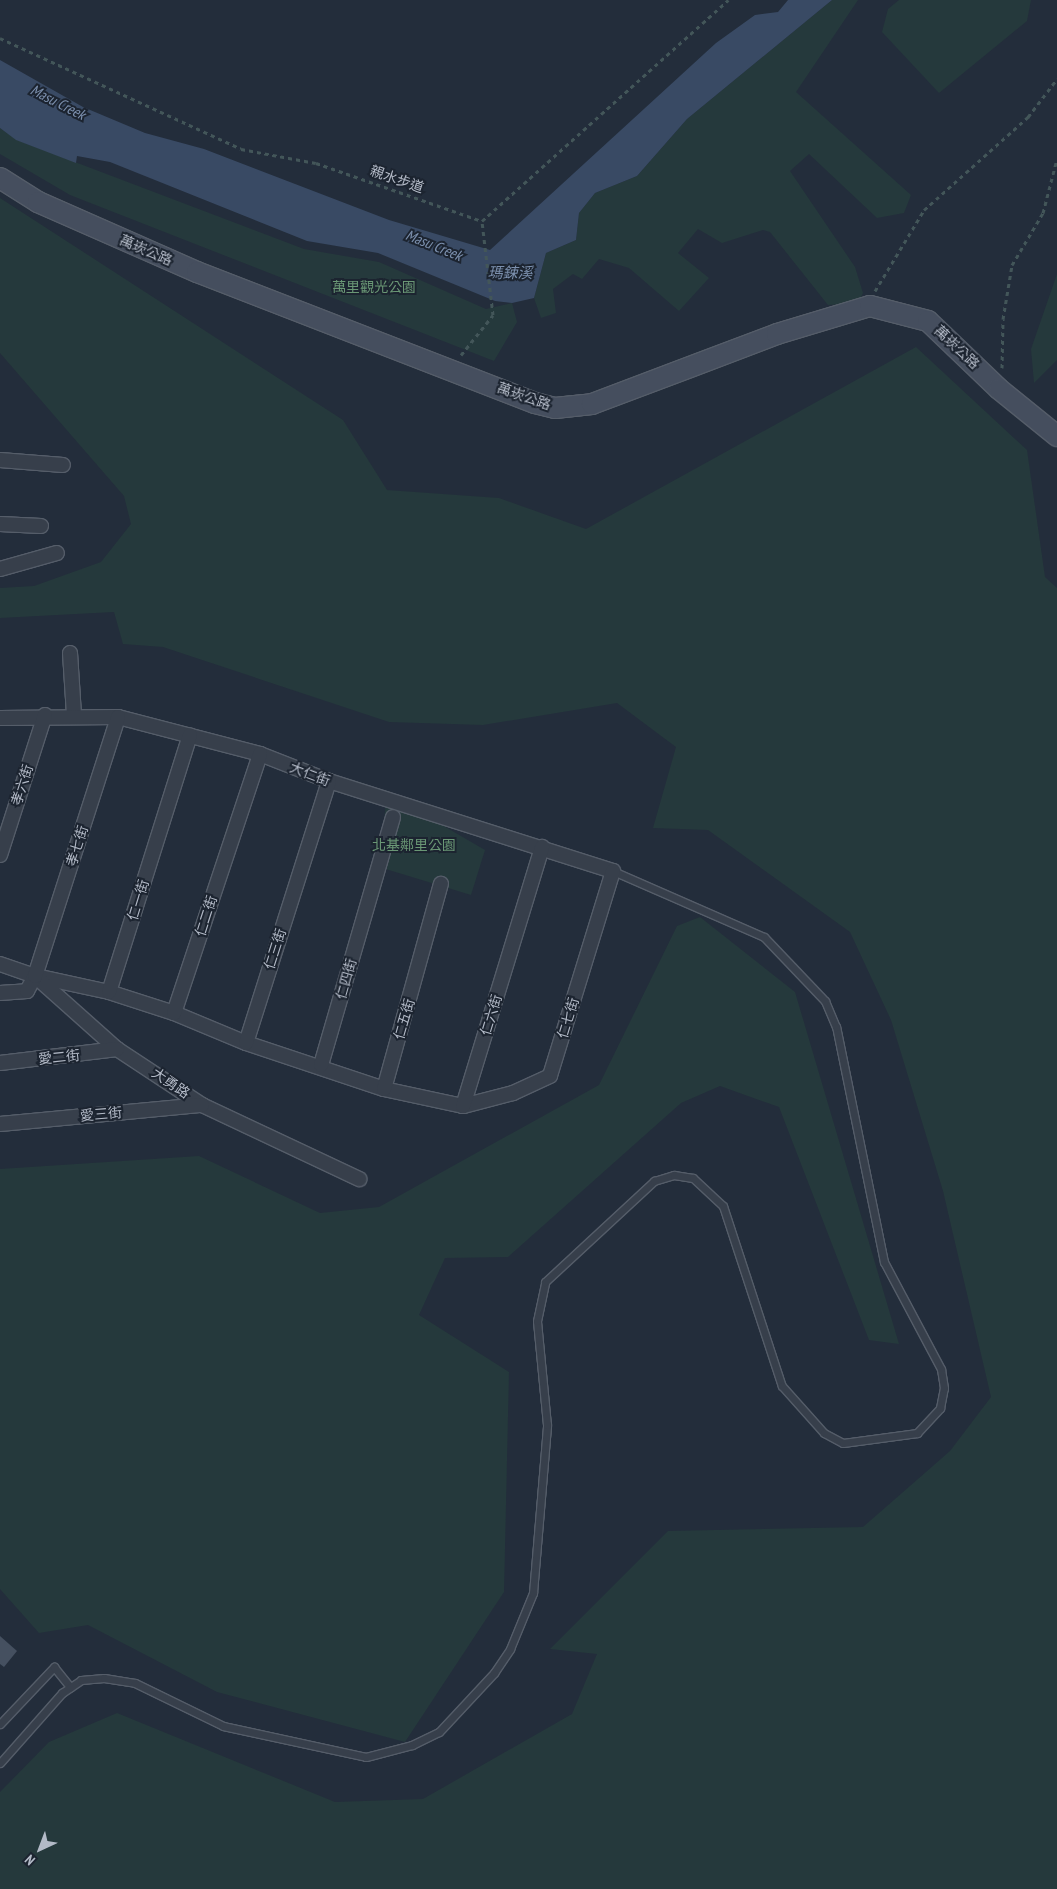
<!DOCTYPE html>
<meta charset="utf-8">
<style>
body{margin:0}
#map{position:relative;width:1057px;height:1889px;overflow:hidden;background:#232d3b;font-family:"PT Sans Narrow","Noto Sans TC",sans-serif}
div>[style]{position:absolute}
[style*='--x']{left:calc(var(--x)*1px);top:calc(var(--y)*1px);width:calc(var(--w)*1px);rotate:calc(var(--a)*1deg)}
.green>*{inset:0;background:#25393c}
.water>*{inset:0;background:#394a64}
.building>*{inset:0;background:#455060}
.path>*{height:3px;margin-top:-1.5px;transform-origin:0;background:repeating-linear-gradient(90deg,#435659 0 4px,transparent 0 8px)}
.roads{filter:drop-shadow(1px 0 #555d69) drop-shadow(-1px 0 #555d69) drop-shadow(0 1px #555d69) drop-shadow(0 -1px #555d69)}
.lane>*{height:7px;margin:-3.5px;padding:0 3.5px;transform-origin:3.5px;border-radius:3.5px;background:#373f4b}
.street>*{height:14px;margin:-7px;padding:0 7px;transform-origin:7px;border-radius:7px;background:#373f4b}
.secondary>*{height:20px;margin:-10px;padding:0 10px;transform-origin:10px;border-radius:10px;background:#454e5e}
span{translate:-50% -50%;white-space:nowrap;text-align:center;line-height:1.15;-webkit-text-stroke:4px #1c2430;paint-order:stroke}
.street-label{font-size:14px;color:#b3bac7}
.park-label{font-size:14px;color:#6a9775}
.water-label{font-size:15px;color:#7c90ae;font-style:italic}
.north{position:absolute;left:15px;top:1824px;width:50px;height:50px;-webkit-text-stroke:4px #1c2430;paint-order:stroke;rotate:223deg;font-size:14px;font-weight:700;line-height:20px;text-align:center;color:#b3bac7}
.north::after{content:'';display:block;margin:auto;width:18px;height:22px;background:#b3bac7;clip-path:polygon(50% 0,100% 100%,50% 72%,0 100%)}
</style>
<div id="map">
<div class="green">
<i style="clip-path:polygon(832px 0,858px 0,796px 92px,911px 195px,904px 213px,877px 218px,809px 154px,790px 171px,855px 267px,863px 293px,858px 303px,828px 305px,770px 232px,763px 230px,722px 243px,698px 229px,678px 253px,709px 278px,679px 311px,629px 268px,599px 259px,582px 279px,573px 274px,553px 289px,556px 313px,541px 318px,534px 298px,546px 253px,576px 240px,579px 213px,595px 193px,637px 176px,687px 119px)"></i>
<i style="clip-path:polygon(899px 0,1031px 0,1027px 21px,939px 93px,882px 32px,888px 9px)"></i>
<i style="clip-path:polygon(0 128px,17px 140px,304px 249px,379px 262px,486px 309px,512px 303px,517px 322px,494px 361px,70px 195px,0 154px)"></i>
<i style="clip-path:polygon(0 198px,343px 420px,387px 490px,499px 498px,586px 529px,916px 347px,1027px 450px,1045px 577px,1057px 588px,1057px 1889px,0 1889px,0 1792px,49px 1742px,117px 1713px,335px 1802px,423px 1799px,572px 1714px,597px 1654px,550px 1649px,668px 1531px,863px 1527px,950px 1451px,991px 1397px,943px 1191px,891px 1020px,850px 932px,708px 830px,653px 828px,676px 747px,617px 703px,483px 725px,389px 722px,163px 647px,123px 644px,114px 612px,0 618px,0 588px,34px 586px,101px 562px,131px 524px,124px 496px,0 353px)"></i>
<i style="clip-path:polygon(1057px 274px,1057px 360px,1034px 383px,1031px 349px)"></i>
<i style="clip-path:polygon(387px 793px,485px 850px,471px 895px,379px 867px)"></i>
<i style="clip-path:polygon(700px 917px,795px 992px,899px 1344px,869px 1340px,779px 1107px,720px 1086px,681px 1103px,508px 1257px,445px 1258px,419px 1315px,509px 1372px,504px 1592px,405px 1742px,217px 1692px,88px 1625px,39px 1633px,0 1589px,0 1169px,199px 1156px,320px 1213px,379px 1207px,599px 1085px,677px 926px)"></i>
</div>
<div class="water">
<i style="clip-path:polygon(788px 0,832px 0,687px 119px,637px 176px,595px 193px,579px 213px,576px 240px,546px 253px,534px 298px,512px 303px,495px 301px,378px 253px,307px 241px,110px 162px,77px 156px,76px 163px,16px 140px,0 128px,0 60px,83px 107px,145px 133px,204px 149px,389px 220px,490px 250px,716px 43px,755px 15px,778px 12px)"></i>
</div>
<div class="building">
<i style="clip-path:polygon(0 1636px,17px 1651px,4px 1667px,0 1664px)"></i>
</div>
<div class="path">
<i style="--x:0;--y:38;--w:265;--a:24.7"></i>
<i style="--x:241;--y:149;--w:76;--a:10.6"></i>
<i style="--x:316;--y:163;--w:176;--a:19.3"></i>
<i style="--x:482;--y:221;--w:331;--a:-41.9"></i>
<i style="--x:875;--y:291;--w:95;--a:-58.8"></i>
<i style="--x:924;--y:210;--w:140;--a:-41.8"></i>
<i style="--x:1028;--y:117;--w:48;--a:-52.7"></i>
<i style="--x:461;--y:355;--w:51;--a:-51.3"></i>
<i style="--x:493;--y:315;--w:95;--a:-96.7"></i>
<i style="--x:1002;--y:368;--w:49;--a:-88.8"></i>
<i style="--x:1003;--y:319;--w:55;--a:-80.5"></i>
<i style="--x:1012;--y:265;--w:61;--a:-59.2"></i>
<i style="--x:1043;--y:213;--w:56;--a:-75.5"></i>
</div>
<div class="roads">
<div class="lane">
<i style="--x:0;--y:1724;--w:79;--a:-46.5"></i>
<i style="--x:54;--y:1667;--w:26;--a:51"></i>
<i style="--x:0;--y:1763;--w:94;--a:-48.5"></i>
<i style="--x:62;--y:1693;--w:23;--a:-34"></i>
<i style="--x:81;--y:1680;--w:23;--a:-5"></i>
<i style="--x:104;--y:1678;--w:31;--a:9"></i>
<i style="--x:135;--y:1683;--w:98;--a:26"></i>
<i style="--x:223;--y:1726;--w:146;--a:12.2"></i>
<i style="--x:366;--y:1757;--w:48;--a:-14.6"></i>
<i style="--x:412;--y:1745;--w:30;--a:-26"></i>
<i style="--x:439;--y:1732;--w:81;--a:-47"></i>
<i style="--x:494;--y:1673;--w:29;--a:-56"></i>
<i style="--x:510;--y:1649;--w:61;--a:-67.7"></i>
<i style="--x:533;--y:1593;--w:169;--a:-85.2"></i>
<i style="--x:547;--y:1425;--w:104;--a:-95.5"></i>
<i style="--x:537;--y:1321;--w:40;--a:-78"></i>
<i style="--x:545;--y:1282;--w:149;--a:-42.8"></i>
<i style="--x:654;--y:1181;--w:21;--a:-17"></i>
<i style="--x:674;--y:1175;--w:19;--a:9"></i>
<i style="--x:693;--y:1178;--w:41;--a:43"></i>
<i style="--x:723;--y:1206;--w:189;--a:71.9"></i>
<i style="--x:782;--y:1386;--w:63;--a:48.2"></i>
<i style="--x:824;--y:1433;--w:21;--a:28"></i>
<i style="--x:843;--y:1443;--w:75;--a:-7.7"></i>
<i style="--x:917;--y:1433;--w:34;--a:-47"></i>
<i style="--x:940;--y:1408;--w:20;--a:-79"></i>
<i style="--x:944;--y:1388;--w:19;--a:-99"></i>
<i style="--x:941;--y:1369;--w:121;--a:-118"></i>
<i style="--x:884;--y:1262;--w:240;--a:-101.5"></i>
<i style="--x:836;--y:1027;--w:28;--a:-113"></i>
<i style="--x:825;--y:1001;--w:88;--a:-133.6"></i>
<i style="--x:764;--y:937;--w:165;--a:-156.4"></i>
</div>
<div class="street">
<i style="--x:0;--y:460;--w:63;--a:4.5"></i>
<i style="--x:0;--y:524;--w:41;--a:2.8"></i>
<i style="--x:0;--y:569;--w:59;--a:-15.7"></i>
<i style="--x:70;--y:653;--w:62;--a:86.3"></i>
<i style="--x:0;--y:718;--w:118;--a:-0.5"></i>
<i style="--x:118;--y:717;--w:147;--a:14.6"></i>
<i style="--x:260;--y:754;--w:74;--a:21.4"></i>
<i style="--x:329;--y:781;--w:298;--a:17.6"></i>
<i style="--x:613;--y:871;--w:214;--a:107.1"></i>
<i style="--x:550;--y:1076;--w:41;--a:155.3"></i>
<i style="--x:513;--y:1093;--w:52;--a:165.4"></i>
<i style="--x:463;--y:1106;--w:81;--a:-167.9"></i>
<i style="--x:384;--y:1089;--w:145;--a:-161.6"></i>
<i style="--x:246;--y:1043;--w:78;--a:-157.4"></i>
<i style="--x:174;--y:1013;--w:68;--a:-162.1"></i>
<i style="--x:109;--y:992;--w:76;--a:-167.8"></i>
<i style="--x:0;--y:855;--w:147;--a:-72.2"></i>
<i style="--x:0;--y:964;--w:37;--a:19"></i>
<i style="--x:35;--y:976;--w:110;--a:41.7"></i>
<i style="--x:117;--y:1049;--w:102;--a:33.4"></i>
<i style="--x:202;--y:1105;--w:174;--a:25.2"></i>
<i style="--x:109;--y:992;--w:269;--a:-72.5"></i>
<i style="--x:0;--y:993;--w:27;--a:-4"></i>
<i style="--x:27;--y:991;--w:17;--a:-62"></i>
<i style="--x:35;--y:976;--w:272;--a:-72.2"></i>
<i style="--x:174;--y:1013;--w:273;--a:-71.6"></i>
<i style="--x:246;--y:1043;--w:275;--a:-72.4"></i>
<i style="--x:0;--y:1063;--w:118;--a:-6.8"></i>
<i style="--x:321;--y:1065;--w:258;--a:-73.8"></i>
<i style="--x:384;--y:1089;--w:213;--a:-74.5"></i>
<i style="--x:463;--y:1106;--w:271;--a:-73"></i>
<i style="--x:0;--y:1124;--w:203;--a:-5.4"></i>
</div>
<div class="secondary">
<i style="--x:0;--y:178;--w:45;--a:32.3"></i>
<i style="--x:38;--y:202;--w:174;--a:23.8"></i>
<i style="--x:197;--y:272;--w:362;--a:21.2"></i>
<i style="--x:535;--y:403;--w:21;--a:14"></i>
<i style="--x:555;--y:408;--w:37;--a:-6"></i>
<i style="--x:592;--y:404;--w:198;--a:-20.7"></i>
<i style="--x:777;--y:334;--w:97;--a:-16.8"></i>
<i style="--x:870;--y:306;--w:60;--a:14.5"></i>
<i style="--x:928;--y:321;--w:98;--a:43.8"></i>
<i style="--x:999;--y:389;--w:75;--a:39"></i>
</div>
</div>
<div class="street-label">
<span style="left:397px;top:179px;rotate:19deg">親水步道</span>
<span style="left:146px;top:250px;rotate:23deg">萬崁公路</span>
<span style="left:957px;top:347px;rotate:43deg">萬崁公路</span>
<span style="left:524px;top:396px;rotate:19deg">萬崁公路</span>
<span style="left:310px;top:774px;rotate:21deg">大仁街</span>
<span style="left:22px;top:785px;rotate:-72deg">孝六街</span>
<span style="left:77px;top:846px;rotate:-72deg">孝七街</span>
<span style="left:138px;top:900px;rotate:-73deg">仁一街</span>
<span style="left:206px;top:916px;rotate:-72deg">仁二街</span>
<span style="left:275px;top:949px;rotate:-72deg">仁三街</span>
<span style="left:346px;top:979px;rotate:-74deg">仁四街</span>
<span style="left:491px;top:1015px;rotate:-73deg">仁六街</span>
<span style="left:568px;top:1018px;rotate:-73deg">仁七街</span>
<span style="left:404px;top:1019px;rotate:-74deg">仁五街</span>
<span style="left:59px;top:1057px;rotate:-6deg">愛二街</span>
<span style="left:171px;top:1083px;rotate:34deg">大勇路</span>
<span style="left:101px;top:1114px;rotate:-5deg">愛三街</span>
</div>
<div class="park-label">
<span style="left:374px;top:287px">萬里觀光公園</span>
<span style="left:414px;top:845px">北基鄰里公園</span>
</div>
<div class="water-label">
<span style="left:58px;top:102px;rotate:27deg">Masu Creek</span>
<span style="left:434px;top:245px;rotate:22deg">Masu Creek</span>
<span style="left:510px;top:273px">瑪鋉溪</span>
</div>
<div class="north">N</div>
</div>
